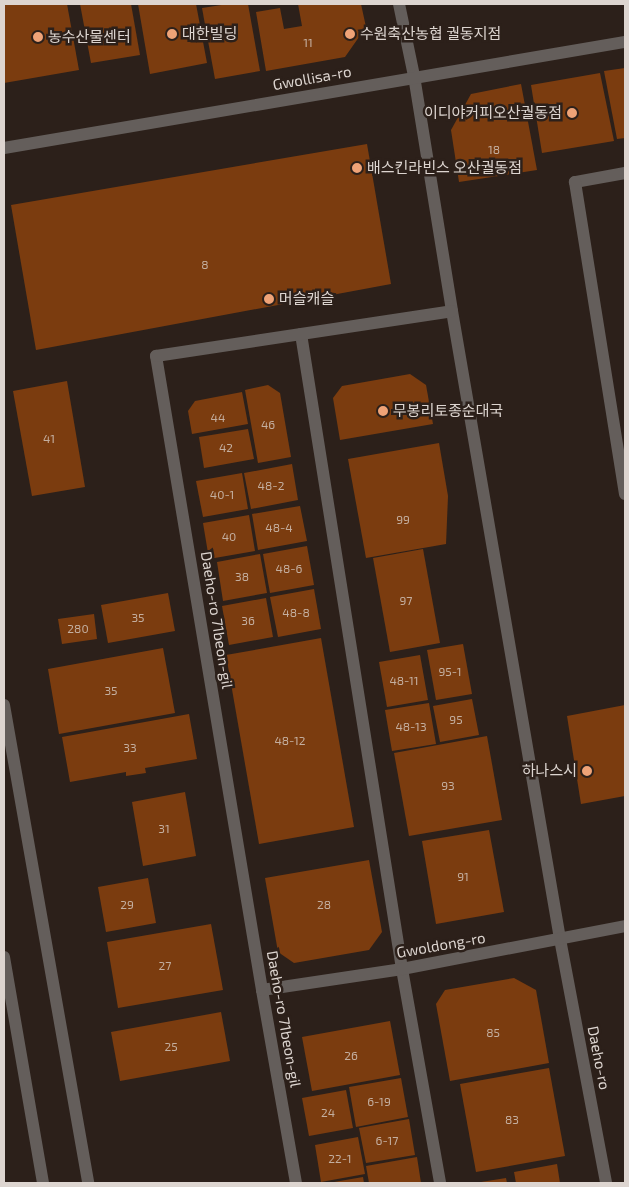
<!DOCTYPE html>
<meta charset="utf-8">
<style>
body{margin:0}
#map{position:relative;width:629px;height:1187px;overflow:hidden;background:#2c201a;font-family:"Exo 2","Noto Sans KR",sans-serif}
div>[style]{position:absolute}
[style*='--x']{left:calc(var(--x)*1px);top:calc(var(--y)*1px);width:calc(var(--w)*1px);rotate:calc(var(--a)*1deg)}
.building>*{inset:0;background:#7b3c0f}
.minor>*{height:12px;margin:-6px;padding:0 6px;transform-origin:6px;border-radius:6px;background:#645e5b}
.dots>*{width:14px;height:14px;translate:-50% -50%;box-sizing:border-box;border:2px solid #2c201a;border-radius:50%}
span{translate:-50% -50%;white-space:nowrap;text-align:center;line-height:1.15;-webkit-text-stroke:5px #2c201a;paint-order:stroke}
.number-label{font-size:12px;color:#c4afa0}
.number-label span{-webkit-text-stroke-width:0}
.poi-label{font-size:15px;color:#ddd5d0}
.left{translate:0 -50%;text-align:left}
.right{translate:-100% -50%;text-align:right}
.street-label{font-size:15px;color:#ddd5d0}
.frame{position:absolute;inset:0;border:5px solid #ddd5d0;pointer-events:none}
</style>
<div id="map">
<div class="building">
<i style="clip-path:polygon(4px 4px,67px 4px,79px 70px,4px 83px)"></i>
<i style="clip-path:polygon(80px 4px,131px 4px,140px 55px,91px 63px)"></i>
<i style="clip-path:polygon(138px 4px,196px 4px,207px 63px,150px 74px)"></i>
<i style="clip-path:polygon(228px 4px,248px 4px,260px 71px,215px 79px,202px 8px)"></i>
<i style="clip-path:polygon(298px 4px,361px 4px,366px 27px,345px 57px,266px 71px,256px 12px,280px 8px,284px 29px,302px 26px)"></i>
<i style="clip-path:polygon(625px 68px,625px 138px,617px 139px,604px 71px)"></i>
<i style="clip-path:polygon(600px 73px,614px 141px,542px 153px,531px 85px)"></i>
<i style="clip-path:polygon(521px 84px,537px 170px,459px 182px,451px 130px,471px 94px)"></i>
<i style="clip-path:polygon(367px 144px,391px 284px,36px 350px,11px 205px)"></i>
<i style="clip-path:polygon(410px 374px,426px 385px,433px 424px,340px 440px,333px 398px,342px 386px)"></i>
<i style="clip-path:polygon(67px 381px,85px 487px,32px 496px,13px 391px)"></i>
<i style="clip-path:polygon(268px 385px,280px 393px,291px 457px,258px 463px,245px 390px)"></i>
<i style="clip-path:polygon(242px 392px,248px 424px,192px 434px,188px 411px,195px 401px)"></i>
<i style="clip-path:polygon(248px 429px,254px 459px,204px 468px,199px 437px)"></i>
<i style="clip-path:polygon(439px 443px,448px 496px,446px 544px,366px 558px,348px 459px)"></i>
<i style="clip-path:polygon(292px 464px,298px 500px,251px 509px,244px 473px)"></i>
<i style="clip-path:polygon(242px 473px,248px 509px,203px 517px,196px 481px)"></i>
<i style="clip-path:polygon(300px 506px,307px 541px,258px 550px,252px 514px)"></i>
<i style="clip-path:polygon(249px 515px,255px 551px,209px 559px,203px 523px)"></i>
<i style="clip-path:polygon(307px 546px,314px 585px,270px 593px,263px 554px)"></i>
<i style="clip-path:polygon(423px 549px,440px 643px,390px 652px,373px 558px)"></i>
<i style="clip-path:polygon(260px 554px,267px 593px,223px 601px,217px 562px)"></i>
<i style="clip-path:polygon(314px 589px,321px 629px,278px 637px,270px 597px)"></i>
<i style="clip-path:polygon(168px 593px,175px 631px,108px 643px,101px 605px)"></i>
<i style="clip-path:polygon(266px 598px,273px 637px,229px 645px,222px 606px)"></i>
<i style="clip-path:polygon(94px 614px,97px 639px,62px 644px,58px 619px)"></i>
<i style="clip-path:polygon(321px 638px,354px 827px,259px 844px,226px 655px)"></i>
<i style="clip-path:polygon(463px 644px,472px 694px,436px 700px,427px 650px)"></i>
<i style="clip-path:polygon(163px 648px,175px 713px,59px 734px,48px 669px)"></i>
<i style="clip-path:polygon(420px 655px,428px 700px,387px 707px,379px 662px)"></i>
<i style="clip-path:polygon(472px 699px,479px 735px,440px 742px,433px 706px)"></i>
<i style="clip-path:polygon(429px 703px,436px 744px,392px 751px,385px 710px)"></i>
<i style="clip-path:polygon(625px 705px,625px 796px,581px 804px,567px 716px)"></i>
<i style="clip-path:polygon(189px 714px,197px 759px,145px 768px,146px 773px,126px 776px,126px 772px,70px 782px,62px 737px)"></i>
<i style="clip-path:polygon(487px 736px,502px 820px,409px 836px,394px 753px)"></i>
<i style="clip-path:polygon(185px 792px,196px 856px,143px 866px,132px 802px)"></i>
<i style="clip-path:polygon(489px 830px,504px 912px,436px 924px,422px 841px)"></i>
<i style="clip-path:polygon(369px 860px,382px 932px,369px 950px,294px 963px,278px 952px,265px 878px)"></i>
<i style="clip-path:polygon(148px 878px,156px 923px,106px 932px,98px 887px)"></i>
<i style="clip-path:polygon(211px 924px,223px 990px,118px 1008px,107px 942px)"></i>
<i style="clip-path:polygon(514px 978px,536px 990px,549px 1063px,450px 1081px,436px 1004px,445px 990px)"></i>
<i style="clip-path:polygon(221px 1012px,230px 1061px,120px 1081px,111px 1032px)"></i>
<i style="clip-path:polygon(390px 1021px,400px 1075px,312px 1091px,302px 1037px)"></i>
<i style="clip-path:polygon(549px 1068px,565px 1156px,476px 1172px,460px 1084px)"></i>
<i style="clip-path:polygon(401px 1078px,408px 1117px,356px 1127px,349px 1087px)"></i>
<i style="clip-path:polygon(346px 1090px,353px 1128px,309px 1136px,302px 1098px)"></i>
<i style="clip-path:polygon(409px 1119px,415px 1155px,366px 1163px,359px 1128px)"></i>
<i style="clip-path:polygon(358px 1137px,365px 1174px,321px 1182px,315px 1145px)"></i>
<i style="clip-path:polygon(417px 1157px,421px 1183px,369px 1183px,366px 1166px)"></i>
<i style="clip-path:polygon(557px 1164px,560px 1183px,516px 1183px,514px 1172px)"></i>
<i style="clip-path:polygon(363px 1177px,364px 1183px,334px 1183px,334px 1182px)"></i>
<i style="clip-path:polygon(506px 1178px,507px 1183px,481px 1183px,481px 1182px)"></i>
</div>
<div class="minor">
<i style="--x:399;--y:4;--w:74;--a:78.2"></i>
<i style="--x:414;--y:76;--w:238;--a:80.8"></i>
<i style="--x:452;--y:311;--w:637;--a:80.24"></i>
<i style="--x:560;--y:939;--w:248;--a:79.3"></i>
<i style="--x:4;--y:148;--w:630;--a:-9.69"></i>
<i style="--x:625;--y:173;--w:51;--a:169.8"></i>
<i style="--x:575;--y:182;--w:316;--a:80.9"></i>
<i style="--x:301;--y:334;--w:643;--a:80.96"></i>
<i style="--x:402;--y:969;--w:217;--a:79.9"></i>
<i style="--x:4;--y:705;--w:485;--a:80"></i>
<i style="--x:4;--y:957;--w:229;--a:80.2"></i>
<i style="--x:262;--y:990;--w:142;--a:-8.5"></i>
<i style="--x:402;--y:969;--w:227;--a:-10.9"></i>
<i style="--x:296;--y:1183;--w:196;--a:-100"></i>
<i style="--x:262;--y:990;--w:643;--a:-99.49"></i>
<i style="--x:156;--y:356;--w:299;--a:-8.6"></i>
</div>
<div class="dots">
<i style="left:172px;top:34px;background:#efa377"></i>
<i style="left:350px;top:34px;background:#efa377"></i>
<i style="left:38px;top:37px;background:#efa377"></i>
<i style="left:572px;top:113px;background:#efa377"></i>
<i style="left:357px;top:168px;background:#efa377"></i>
<i style="left:269px;top:299px;background:#efa377"></i>
<i style="left:383px;top:411px;background:#efa377"></i>
<i style="left:587px;top:771px;background:#efa377"></i>
</div>
<div class="number-label">
<span style="left:308px;top:43px">11</span>
<span style="left:494px;top:150px">18</span>
<span style="left:205px;top:265px">8</span>
<span style="left:218px;top:418px">44</span>
<span style="left:268px;top:425px">46</span>
<span style="left:49px;top:439px">41</span>
<span style="left:226px;top:448px">42</span>
<span style="left:271px;top:486px">48-2</span>
<span style="left:222px;top:495px">40-1</span>
<span style="left:403px;top:520px">99</span>
<span style="left:279px;top:528px">48-4</span>
<span style="left:229px;top:537px">40</span>
<span style="left:289px;top:569px">48-6</span>
<span style="left:242px;top:577px">38</span>
<span style="left:406px;top:601px">97</span>
<span style="left:296px;top:613px">48-8</span>
<span style="left:138px;top:618px">35</span>
<span style="left:248px;top:621px">36</span>
<span style="left:78px;top:629px">280</span>
<span style="left:450px;top:672px">95-1</span>
<span style="left:404px;top:681px">48-11</span>
<span style="left:111px;top:691px">35</span>
<span style="left:456px;top:720px">95</span>
<span style="left:411px;top:727px">48-13</span>
<span style="left:290px;top:741px">48-12</span>
<span style="left:130px;top:748px">33</span>
<span style="left:448px;top:786px">93</span>
<span style="left:164px;top:829px">31</span>
<span style="left:463px;top:877px">91</span>
<span style="left:127px;top:905px">29</span>
<span style="left:324px;top:905px">28</span>
<span style="left:165px;top:966px">27</span>
<span style="left:493px;top:1033px">85</span>
<span style="left:171px;top:1047px">25</span>
<span style="left:351px;top:1056px">26</span>
<span style="left:379px;top:1102px">6-19</span>
<span style="left:328px;top:1113px">24</span>
<span style="left:512px;top:1120px">83</span>
<span style="left:387px;top:1141px">6-17</span>
<span style="left:340px;top:1159px">22-1</span>
</div>
<div class="poi-label">
<span class="left" style="left:182px;top:34px">대한빌딩</span>
<span class="left" style="left:360px;top:34px">수원축산농협 궐동지점</span>
<span class="left" style="left:48px;top:37px">농수산물센터</span>
<span class="right" style="left:562px;top:113px">이디야커피오산궐동점</span>
<span class="left" style="left:367px;top:168px">배스킨라빈스 오산궐동점</span>
<span class="left" style="left:279px;top:299px">머슬캐슬</span>
<span class="left" style="left:393px;top:411px">무봉리토종순대국</span>
<span class="right" style="left:577px;top:771px">하나스시</span>
</div>
<div class="street-label">
<span style="left:312px;top:78px;rotate:-10deg">Gwollisa-ro</span>
<span style="left:217px;top:620px;rotate:81deg">Daeho-ro 71beon-gil</span>
<span style="left:441px;top:945px;rotate:-10deg">Gwoldong-ro</span>
<span style="left:284px;top:1019px;rotate:80deg">Daeho-ro 71beon-gil</span>
<span style="left:599px;top:1058px;rotate:79deg">Daeho-ro</span>
</div>
<div class="frame"></div>
</div>
